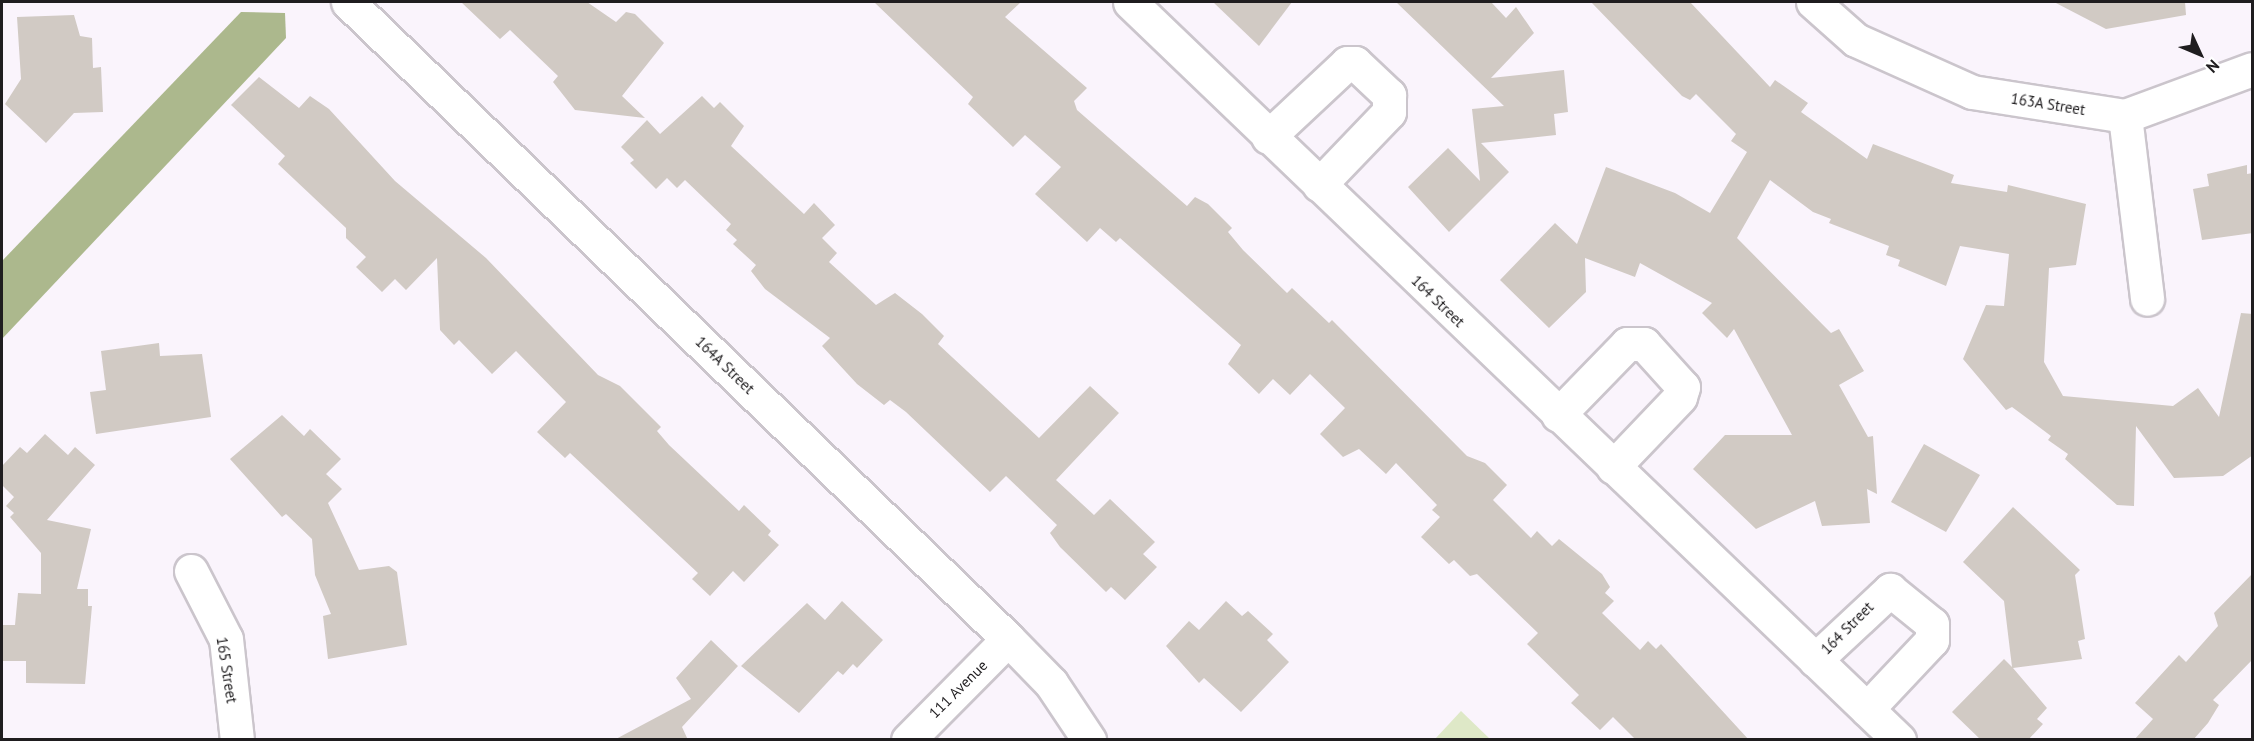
<!DOCTYPE html>
<style>
body{margin:0}
#map{position:relative;width:2254px;height:741px;overflow:hidden;background:#faf4fc;font-family:"PT Sans",sans-serif}
div>[style]{position:absolute}
[style*='--x']{left:calc(var(--x)*1px);top:calc(var(--y)*1px);width:calc(var(--w)*1px);rotate:calc(var(--a)*1deg)}
.green>*{inset:0;background:#dee8c7}
.forest>*{inset:0;background:#acb88d}
.building>*{inset:0;background:#d1cac4}
.roads{filter:drop-shadow(2px 0 #cbc5cc) drop-shadow(-2px 0 #cbc5cc) drop-shadow(0 2px #cbc5cc) drop-shadow(0 -2px #cbc5cc)}
.minor>*{height:33px;margin:-16.5px;padding:0 16.5px;transform-origin:16.5px;border-radius:16.5px;background:#fff}
.tertiary>*{height:33px;margin:-16.5px;padding:0 16.5px;transform-origin:16.5px;border-radius:16.5px;background:#fff}
span{translate:-50% -50%;white-space:nowrap;text-align:center;line-height:1.15;-webkit-text-stroke:6px #fff;paint-order:stroke}
.street-label{font-size:15px;color:#1f1d1f}
.frame{position:absolute;inset:0;border:3px solid #1f1d1f;pointer-events:none}
.north{position:absolute;left:2170px;top:24px;width:60px;height:60px;-webkit-text-stroke:4px #fff;paint-order:stroke;rotate:134deg;font-size:16px;font-weight:700;line-height:24px;text-align:center;color:#1f1d1f}
.north::after{content:'';display:block;margin:auto;width:21px;height:27px;background:#1f1d1f;clip-path:polygon(50% 0,100% 100%,50% 72%,0 100%)}
</style>
<div id="map">
<div class="green">
<i style="clip-path:polygon(1461px 711px,1490px 739px,1435px 739px)"></i>
</div>
<div class="forest">
<i style="clip-path:polygon(241px 12px,285px 13px,286px 38px,2px 339px,2px 261px)"></i>
</div>
<div class="building">
<i style="clip-path:polygon(461px 2px,587px 2px,616px 22px,626px 12px,635px 14px,664px 43px,622px 96px,645px 118px,575px 110px,553px 82px,558px 76px,510px 30px,500px 39px)"></i>
<i style="clip-path:polygon(874px 2px,1021px 2px,1005px 17px,1087px 88px,1074px 101px,1077px 110px,1187px 206px,1195px 197px,1208px 204px,1232px 228px,1228px 232px,1243px 250px,1287px 293px,1292px 288px,1329px 323px,1332px 320px,1467px 456px,1485px 463px,1507px 485px,1493px 500px,1531px 538px,1537px 531px,1552px 546px,1559px 539px,1602px 574px,1610px 587px,1605px 593px,1614px 601px,1602px 613px,1640px 650px,1648px 641px,1656px 649px,1661px 644px,1749px 740px,1636px 740px,1613px 717px,1600px 730px,1571px 703px,1579px 695px,1527px 644px,1538px 633px,1477px 574px,1470px 576px,1454px 560px,1449px 564px,1421px 537px,1440px 517px,1432px 510px,1437px 505px,1396px 463px,1386px 474px,1359px 449px,1343px 457px,1320px 434px,1345px 408px,1310px 374px,1290px 395px,1273px 379px,1259px 394px,1228px 364px,1241px 345px,1120px 238px,1116px 242px,1100px 228px,1087px 242px,1035px 194px,1061px 167px,1025px 135px,1013px 147px,968px 104px,973px 97px)"></i>
<i style="clip-path:polygon(1213px 2px,1292px 2px,1259px 46px)"></i>
<i style="clip-path:polygon(1396px 2px,1491px 2px,1506px 18px,1516px 7px,1534px 33px,1491px 78px,1564px 70px,1568px 112px,1554px 114px,1556px 135px,1481px 143px,1509px 172px,1449px 232px,1408px 187px,1448px 148px,1480px 181px,1472px 109px,1504px 106px)"></i>
<i style="clip-path:polygon(1591px 2px,1690px 2px,1770px 87px,1775px 80px,1808px 103px,1801px 112px,1867px 159px,1873px 144px,1954px 175px,1951px 183px,2007px 192px,2008px 185px,2086px 204px,2076px 265px,2049px 268px,2044px 362px,2063px 396px,2173px 406px,2198px 388px,2219px 417px,2241px 313px,2253px 314px,2253px 455px,2223px 476px,2174px 478px,2136px 426px,2134px 506px,2117px 505px,2065px 459px,2068px 454px,2048px 440px,2051px 436px,2012px 407px,2006px 410px,1963px 359px,1986px 305px,2004px 306px,2009px 254px,1960px 246px,1946px 286px,1898px 266px,1900px 260px,1886px 255px,1889px 246px,1829px 223px,1831px 219px,1813px 212px,1770px 180px,1737px 238px,1831px 333px,1839px 329px,1864px 371px,1839px 385px,1868px 437px,1873px 436px,1877px 494px,1867px 489px,1870px 523px,1822px 526px,1815px 501px,1756px 529px,1693px 469px,1725px 435px,1792px 435px,1734px 329px,1727px 338px,1702px 313px,1712px 303px,1640px 263px,1635px 277px,1585px 258px,1586px 292px,1549px 328px,1500px 280px,1555px 223px,1577px 244px,1606px 167px,1675px 193px,1710px 213px,1747px 152px,1731px 141px,1736px 134px,1696px 94px,1690px 100px,1682px 96px)"></i>
<i style="clip-path:polygon(2054px 2px,2185px 2px,2186px 15px,2106px 29px)"></i>
<i style="clip-path:polygon(74px 15px,80px 36px,92px 38px,93px 68px,101px 67px,103px 112px,74px 113px,46px 143px,5px 104px,21px 79px,17px 17px)"></i>
<i style="clip-path:polygon(259px 77px,299px 108px,310px 96px,329px 109px,395px 181px,486px 258px,598px 375px,620px 386px,661px 427px,657px 431px,669px 445px,739px 511px,744px 505px,771px 531px,768px 535px,779px 545px,744px 582px,733px 571px,710px 596px,692px 579px,698px 573px,570px 453px,565px 458px,537px 432px,566px 402px,516px 351px,492px 374px,459px 340px,454px 345px,440px 330px,437px 258px,406px 290px,395px 279px,382px 292px,356px 267px,366px 257px,346px 238px,346px 228px,278px 164px,285px 156px,231px 105px)"></i>
<i style="clip-path:polygon(702px 96px,714px 108px,720px 102px,744px 126px,731px 146px,804px 214px,814px 203px,835px 225px,822px 238px,837px 253px,829px 262px,876px 305px,895px 293px,922px 314px,944px 336px,938px 344px,1039px 438px,1090px 386px,1119px 413px,1056px 480px,1094px 515px,1110px 499px,1155px 542px,1143px 554px,1157px 567px,1125px 600px,1111px 587px,1106px 592px,1060px 547px,1050px 533px,1057px 525px,1006px 476px,990px 492px,906px 412px,890px 400px,884px 405px,857px 384px,822px 346px,830px 338px,765px 289px,751px 271px,756px 265px,733px 244px,737px 240px,726px 230px,731px 224px,685px 180px,677px 188px,667px 178px,656px 189px,630px 163px,634px 160px,621px 147px,647px 120px,660px 134px)"></i>
<i style="clip-path:polygon(2247px 165px,2247px 174px,2253px 173px,2253px 233px,2202px 240px,2193px 189px,2209px 186px,2207px 174px)"></i>
<i style="clip-path:polygon(159px 343px,160px 356px,202px 354px,211px 417px,96px 434px,90px 392px,106px 390px,101px 351px)"></i>
<i style="clip-path:polygon(282px 415px,304px 436px,310px 429px,341px 459px,326px 474px,342px 489px,328px 503px,359px 570px,389px 566px,397px 572px,407px 645px,328px 659px,323px 616px,331px 614px,315px 575px,312px 539px,286px 514px,282px 517px,230px 459px)"></i>
<i style="clip-path:polygon(45px 434px,68px 455px,75px 447px,95px 465px,47px 520px,91px 529px,77px 589px,88px 589px,88px 606px,92px 606px,85px 684px,26px 683px,26px 661px,2px 661px,2px 625px,15px 625px,18px 593px,41px 594px,41px 553px,10px 517px,14px 513px,6px 506px,14px 497px,2px 485px,2px 466px,20px 447px,27px 453px)"></i>
<i style="clip-path:polygon(1924px 444px,1980px 475px,1946px 532px,1891px 502px)"></i>
<i style="clip-path:polygon(2013px 507px,2080px 570px,2075px 575px,2085px 639px,2078px 641px,2082px 659px,2013px 668px,2047px 708px,2037px 719px,2043px 724px,2028px 740px,1981px 740px,1952px 712px,2004px 659px,2012px 667px,2004px 601px,1963px 562px)"></i>
<i style="clip-path:polygon(2253px 573px,2253px 659px,2213px 700px,2219px 705px,2208px 723px,2193px 740px,2134px 740px,2153px 719px,2135px 703px,2179px 655px,2186px 662px,2218px 626px,2214px 613px)"></i>
<i style="clip-path:polygon(842px 601px,883px 640px,857px 668px,853px 664px,843px 675px,838px 671px,799px 713px,741px 666px,807px 603px,825px 620px)"></i>
<i style="clip-path:polygon(1226px 601px,1242px 616px,1248px 611px,1273px 634px,1267px 640px,1289px 662px,1241px 712px,1204px 678px,1199px 683px,1166px 646px,1189px 621px,1199px 630px)"></i>
<i style="clip-path:polygon(711px 640px,738px 666px,682px 727px,688px 740px,614px 740px,691px 699px,676px 678px)"></i>
</div>
<div class="roads">
<div class="minor">
<i style="--x:348;--y:2;--w:917;--a:43.98"></i>
<i style="--x:1008;--y:639;--w:62;--a:45.7"></i>
<i style="--x:1051;--y:683;--w:69;--a:56.3"></i>
<i style="--x:1813;--y:2;--w:57;--a:41.5"></i>
<i style="--x:1856;--y:40;--w:127;--a:24.1"></i>
<i style="--x:1972;--y:92;--w:155;--a:8.9"></i>
<i style="--x:2125;--y:116;--w:135;--a:-20.3"></i>
<i style="--x:2125;--y:116;--w:184;--a:83.1"></i>
<i style="--x:1268;--y:137;--w:108;--a:-43.1"></i>
<i style="--x:1347;--y:63;--w:8;--a:0"></i>
<i style="--x:1355;--y:63;--w:47;--a:43.3"></i>
<i style="--x:1389;--y:95;--w:17;--a:90"></i>
<i style="--x:1389;--y:112;--w:101;--a:133.8"></i>
<i style="--x:1558;--y:415;--w:99;--a:-45.8"></i>
<i style="--x:1627;--y:344;--w:17;--a:0"></i>
<i style="--x:1644;--y:344;--w:58;--a:47.8"></i>
<i style="--x:1683;--y:387;--w:10;--a:107"></i>
<i style="--x:1680;--y:397;--w:97;--a:133.7"></i>
<i style="--x:191;--y:571;--w:76;--a:62.8"></i>
<i style="--x:226;--y:639;--w:102;--a:83.8"></i>
<i style="--x:1815;--y:660;--w:103;--a:-43"></i>
<i style="--x:1890;--y:590;--w:54;--a:39"></i>
<i style="--x:1932;--y:624;--w:16;--a:90"></i>
<i style="--x:1932;--y:640;--w:95;--a:133.3"></i>
<i style="--x:908;--y:740;--w:142;--a:-45.3"></i>
</div>
<div class="tertiary">
<i style="--x:1130;--y:2;--w:1066;--a:43.82"></i>
</div>
</div>
<div class="street-label">
<span style="left:2048px;top:104px;rotate:9deg">163A Street</span>
<span style="left:1438px;top:301px;rotate:44deg">164 Street</span>
<span style="left:725px;top:365px;rotate:44deg">164A Street</span>
<span style="left:1847px;top:628px;rotate:-45deg">164 Street</span>
<span style="left:227px;top:670px;rotate:81deg">165 Street</span>
<span style="left:958px;top:689px;rotate:-45deg">111 Avenue</span>
</div>
<div class="frame"></div>
<div class="north">N</div>
</div>
